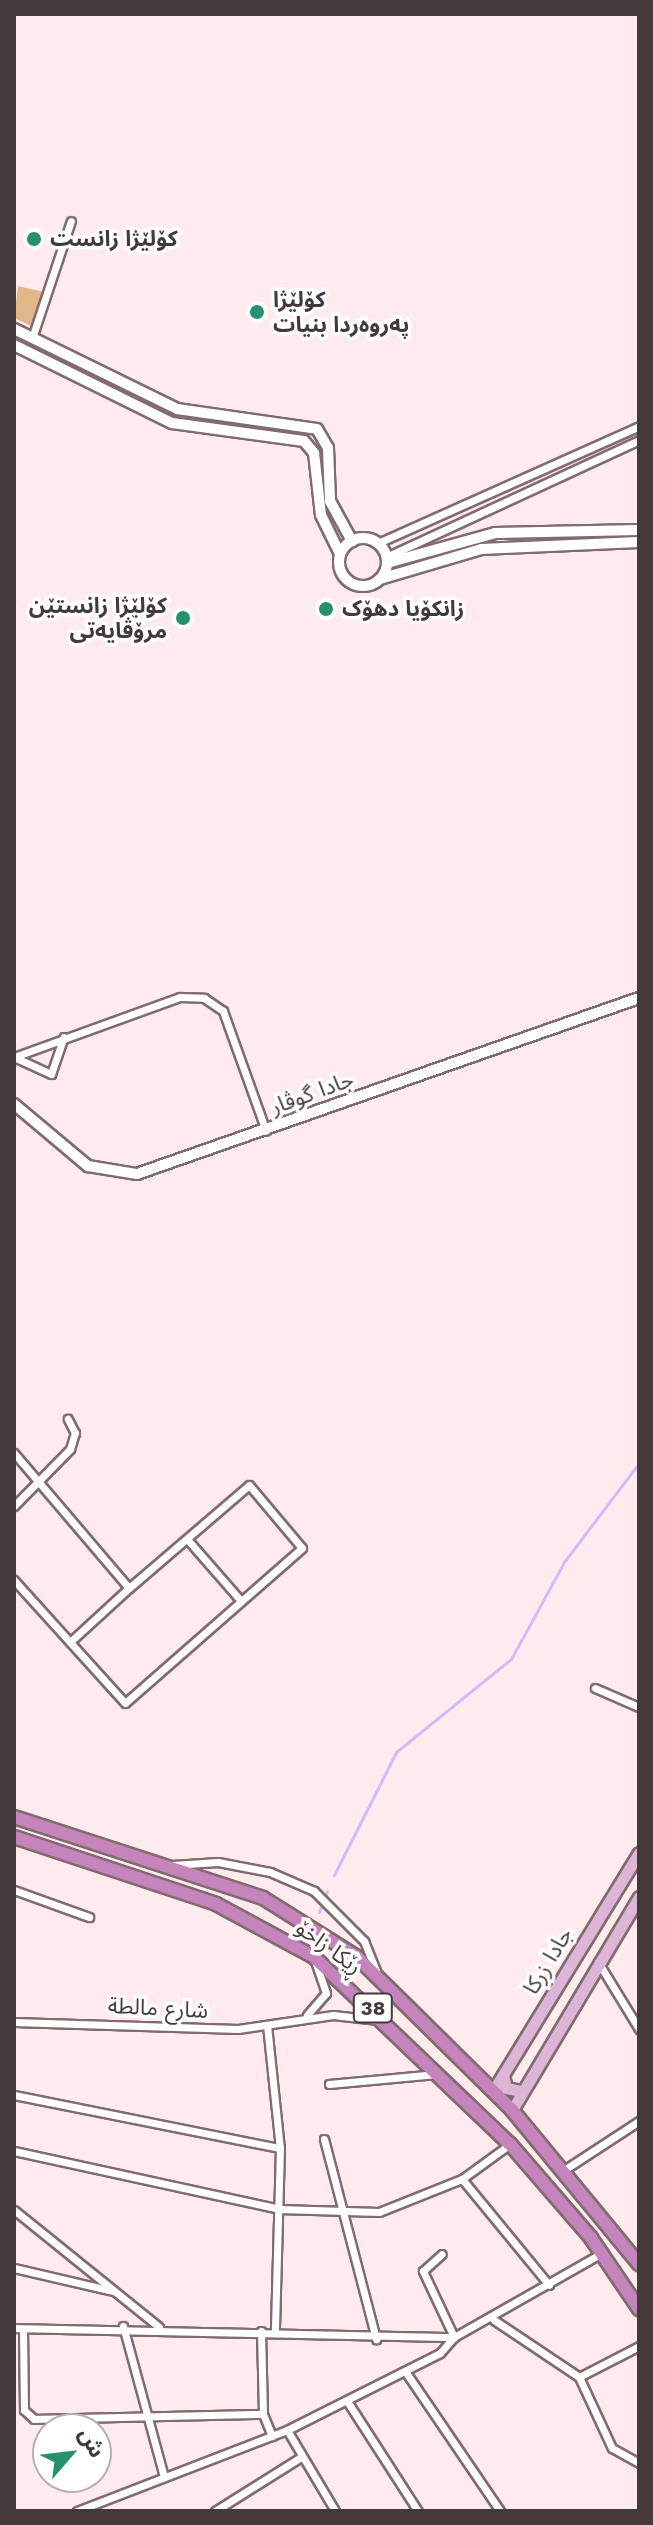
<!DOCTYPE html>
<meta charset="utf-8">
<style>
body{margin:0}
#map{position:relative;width:653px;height:2525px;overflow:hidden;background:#ffeaee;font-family:"Work Sans","Noto Sans Arabic",sans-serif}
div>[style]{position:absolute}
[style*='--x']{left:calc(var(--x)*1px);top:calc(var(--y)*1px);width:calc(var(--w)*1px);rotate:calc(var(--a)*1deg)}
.green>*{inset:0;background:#e0b789}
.stream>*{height:3px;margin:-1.5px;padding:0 1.5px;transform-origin:1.5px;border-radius:1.5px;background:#d1bbfb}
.roads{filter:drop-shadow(2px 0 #806b6f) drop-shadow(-2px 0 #806b6f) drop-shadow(0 2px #806b6f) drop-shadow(0 -2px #806b6f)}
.street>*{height:7px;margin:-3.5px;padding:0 3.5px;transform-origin:3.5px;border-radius:3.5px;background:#fff}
.secondary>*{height:10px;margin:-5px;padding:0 5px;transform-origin:5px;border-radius:5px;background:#fff}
.secondary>.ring{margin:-5px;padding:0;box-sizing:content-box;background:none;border:10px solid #fff;border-radius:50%}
.primary>*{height:11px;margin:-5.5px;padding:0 5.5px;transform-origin:5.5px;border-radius:5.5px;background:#ddb5d7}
.highway>*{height:12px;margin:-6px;padding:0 6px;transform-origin:6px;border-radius:6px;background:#c684bc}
.dots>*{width:22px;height:22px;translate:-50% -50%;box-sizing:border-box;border:4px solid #fff;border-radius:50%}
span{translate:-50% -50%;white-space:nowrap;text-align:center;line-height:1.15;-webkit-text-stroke:7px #fff;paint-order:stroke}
.shield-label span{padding:2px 6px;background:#fff;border:2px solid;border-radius:6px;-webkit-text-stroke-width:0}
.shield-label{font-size:20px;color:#43393b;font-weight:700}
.poi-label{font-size:22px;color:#43393b;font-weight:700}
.left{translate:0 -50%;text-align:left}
.right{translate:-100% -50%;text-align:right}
.street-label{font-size:22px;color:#43393b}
.frame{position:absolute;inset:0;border:16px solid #43393b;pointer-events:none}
.north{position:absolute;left:32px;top:2413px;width:80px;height:80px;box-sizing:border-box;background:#fff;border:2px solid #b4b0b1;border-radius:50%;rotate:62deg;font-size:22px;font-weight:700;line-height:32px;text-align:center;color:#43393b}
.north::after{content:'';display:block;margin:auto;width:28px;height:36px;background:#27916e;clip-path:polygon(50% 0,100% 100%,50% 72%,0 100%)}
</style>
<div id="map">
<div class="green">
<i style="clip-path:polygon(18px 286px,44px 292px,31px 326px,14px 318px)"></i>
</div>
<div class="stream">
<i style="--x:334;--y:1875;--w:138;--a:-63.2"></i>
<i style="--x:396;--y:1752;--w:148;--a:-39"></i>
<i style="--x:511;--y:1659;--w:111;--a:-61.3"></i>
<i style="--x:564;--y:1562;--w:124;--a:-52.9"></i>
<i style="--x:326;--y:1894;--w:3;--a:-72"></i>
<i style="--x:319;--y:1912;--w:9;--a:-69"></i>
</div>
<div class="roads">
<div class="street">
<i style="--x:32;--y:338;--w:123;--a:-71.6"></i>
<i style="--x:378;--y:543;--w:286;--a:-24.1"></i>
<i style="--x:386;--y:557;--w:279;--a:-24.8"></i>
<i style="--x:14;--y:1057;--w:177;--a:-19.9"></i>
<i style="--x:180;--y:997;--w:24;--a:2"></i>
<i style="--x:204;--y:998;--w:23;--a:34"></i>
<i style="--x:223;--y:1011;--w:127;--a:70.3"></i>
<i style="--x:14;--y:1057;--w:41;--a:24.7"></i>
<i style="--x:51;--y:1074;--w:39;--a:-71"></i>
<i style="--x:14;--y:1453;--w:177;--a:49.6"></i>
<i style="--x:129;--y:1588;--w:158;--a:-40.6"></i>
<i style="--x:249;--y:1485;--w:82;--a:49.9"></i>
<i style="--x:302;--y:1548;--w:235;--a:138.8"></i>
<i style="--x:125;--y:1703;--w:166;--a:-132.1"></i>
<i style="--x:14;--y:1506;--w:80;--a:-45.5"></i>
<i style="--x:70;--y:1449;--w:17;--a:-73"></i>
<i style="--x:75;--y:1433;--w:16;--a:-117"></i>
<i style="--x:187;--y:1539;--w:82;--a:48.9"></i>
<i style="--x:70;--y:1642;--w:80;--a:-42.5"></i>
<i style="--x:595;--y:1688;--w:48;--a:23.4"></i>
<i style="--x:172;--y:1865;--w:46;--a:-3.7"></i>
<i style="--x:218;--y:1862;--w:53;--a:10.9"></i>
<i style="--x:270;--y:1872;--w:48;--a:23.4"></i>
<i style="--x:314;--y:1891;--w:71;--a:45"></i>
<i style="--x:364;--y:1941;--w:32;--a:68"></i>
<i style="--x:14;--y:1890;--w:80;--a:19.8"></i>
<i style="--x:598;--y:1962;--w:79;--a:58.5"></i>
<i style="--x:307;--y:2015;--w:29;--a:-49"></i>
<i style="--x:326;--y:1993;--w:36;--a:-109"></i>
<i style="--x:14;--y:2022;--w:224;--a:1.8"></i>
<i style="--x:238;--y:2029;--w:96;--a:-8.4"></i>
<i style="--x:333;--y:2015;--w:45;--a:6.3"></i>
<i style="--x:267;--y:2025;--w:124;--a:84"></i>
<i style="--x:280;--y:2148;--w:183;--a:91.6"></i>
<i style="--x:329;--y:2084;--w:108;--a:-5.3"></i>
<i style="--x:14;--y:2095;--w:271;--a:11.3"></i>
<i style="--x:324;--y:2139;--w:207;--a:75.4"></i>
<i style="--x:14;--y:2151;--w:271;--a:12.3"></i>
<i style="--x:279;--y:2209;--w:100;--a:1.7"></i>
<i style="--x:379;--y:2212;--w:89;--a:-21.7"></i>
<i style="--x:462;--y:2179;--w:59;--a:-36.1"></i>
<i style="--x:564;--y:2170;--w:90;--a:-33.2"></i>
<i style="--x:462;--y:2179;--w:137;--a:50.6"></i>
<i style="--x:14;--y:2210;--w:186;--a:38.9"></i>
<i style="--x:14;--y:2268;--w:102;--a:13.1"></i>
<i style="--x:494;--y:2320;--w:102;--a:33.8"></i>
<i style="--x:579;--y:2377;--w:78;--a:65.1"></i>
<i style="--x:612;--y:2448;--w:31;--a:29"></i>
<i style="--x:123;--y:2326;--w:156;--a:74.8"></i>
<i style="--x:14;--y:2328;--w:440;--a:1.2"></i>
<i style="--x:454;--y:2337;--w:170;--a:-29.6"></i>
<i style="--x:23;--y:2329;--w:81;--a:89.3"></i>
<i style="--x:24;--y:2410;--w:13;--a:42"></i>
<i style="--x:34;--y:2419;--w:229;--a:-1.3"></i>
<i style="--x:261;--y:2331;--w:83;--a:88.6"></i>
<i style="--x:263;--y:2414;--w:24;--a:68"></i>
<i style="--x:407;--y:2374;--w:166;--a:55.8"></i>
<i style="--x:579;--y:2377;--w:68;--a:-27.3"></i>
<i style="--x:347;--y:2401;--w:131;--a:57.2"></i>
<i style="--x:287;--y:2430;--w:94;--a:59.3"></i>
<i style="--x:77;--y:2511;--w:225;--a:-21.1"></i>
<i style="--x:287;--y:2430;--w:171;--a:-26.7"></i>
<i style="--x:440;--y:2353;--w:21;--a:-49"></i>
<i style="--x:454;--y:2337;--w:73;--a:-115.2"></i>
<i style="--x:423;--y:2271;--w:25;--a:-42"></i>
<i style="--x:215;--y:2511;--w:102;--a:-32.1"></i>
</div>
<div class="secondary">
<i style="--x:14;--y:329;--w:182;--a:26.1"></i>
<i style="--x:177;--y:409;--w:141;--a:8.1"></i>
<i style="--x:317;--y:429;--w:22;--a:60"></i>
<i style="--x:328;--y:448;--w:53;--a:87.8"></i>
<i style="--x:330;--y:501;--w:46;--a:61.2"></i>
<i style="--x:14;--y:345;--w:176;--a:26.3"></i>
<i style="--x:172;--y:423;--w:133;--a:7.8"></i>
<i style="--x:304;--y:441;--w:16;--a:50"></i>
<i style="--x:314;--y:453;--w:62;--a:83.6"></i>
<i style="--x:321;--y:515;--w:43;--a:64"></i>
<i class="ring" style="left:339px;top:538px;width:38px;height:38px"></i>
<i style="--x:387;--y:563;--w:112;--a:-15.5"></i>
<i style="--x:495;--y:533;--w:144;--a:-1.2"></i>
<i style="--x:380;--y:579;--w:105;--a:-16.5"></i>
<i style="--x:481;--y:549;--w:158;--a:-2.5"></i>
<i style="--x:14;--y:1104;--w:97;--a:40"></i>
<i style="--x:88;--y:1166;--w:50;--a:9.3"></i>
<i style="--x:137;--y:1174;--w:532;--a:-19.32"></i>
</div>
<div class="primary">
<i style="--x:503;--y:2075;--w:13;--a:77"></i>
<i style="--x:506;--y:2088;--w:16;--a:11"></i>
<i style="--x:493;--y:2091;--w:279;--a:-58.5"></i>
<i style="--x:512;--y:2110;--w:248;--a:-59.2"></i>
</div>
<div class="highway">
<i style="--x:14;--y:1817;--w:262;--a:18"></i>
<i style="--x:263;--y:1898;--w:111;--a:32.1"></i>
<i style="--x:357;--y:1957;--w:218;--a:44.6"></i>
<i style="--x:512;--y:2110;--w:200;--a:50.5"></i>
<i style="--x:14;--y:1837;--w:213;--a:18.3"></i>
<i style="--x:216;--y:1904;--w:111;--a:28.4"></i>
<i style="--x:314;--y:1957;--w:271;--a:43.7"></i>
<i style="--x:510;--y:2144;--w:124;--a:49.2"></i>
<i style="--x:591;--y:2238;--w:86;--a:55.9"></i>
</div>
</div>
<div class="dots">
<i style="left:34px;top:239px;background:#27916e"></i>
<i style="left:257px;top:312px;background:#27916e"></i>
<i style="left:326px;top:609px;background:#27916e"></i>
<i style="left:183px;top:618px;background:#27916e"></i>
</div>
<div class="shield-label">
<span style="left:373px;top:2008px">38</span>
</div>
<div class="poi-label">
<span class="left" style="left:50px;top:239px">کۆلێژا زانست</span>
<span class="left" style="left:273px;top:312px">کۆلێژا<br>پەروەردا بنیات</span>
<span class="right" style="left:167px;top:618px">كۆلێژا زانستێن<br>مرۆڤایەتی</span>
<span class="left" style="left:342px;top:609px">زانکۆیا دهۆک</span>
</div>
<div class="street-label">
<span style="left:312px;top:1093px;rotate:-20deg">جادا گوڤار</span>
<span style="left:329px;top:1947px;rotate:36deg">ڕێکا زاخۆ</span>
<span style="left:548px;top:1961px;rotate:-59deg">جادا زرکا</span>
<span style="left:158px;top:2008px;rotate:3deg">شارع مالطة</span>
</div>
<div class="frame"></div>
<div class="north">ش</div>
</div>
